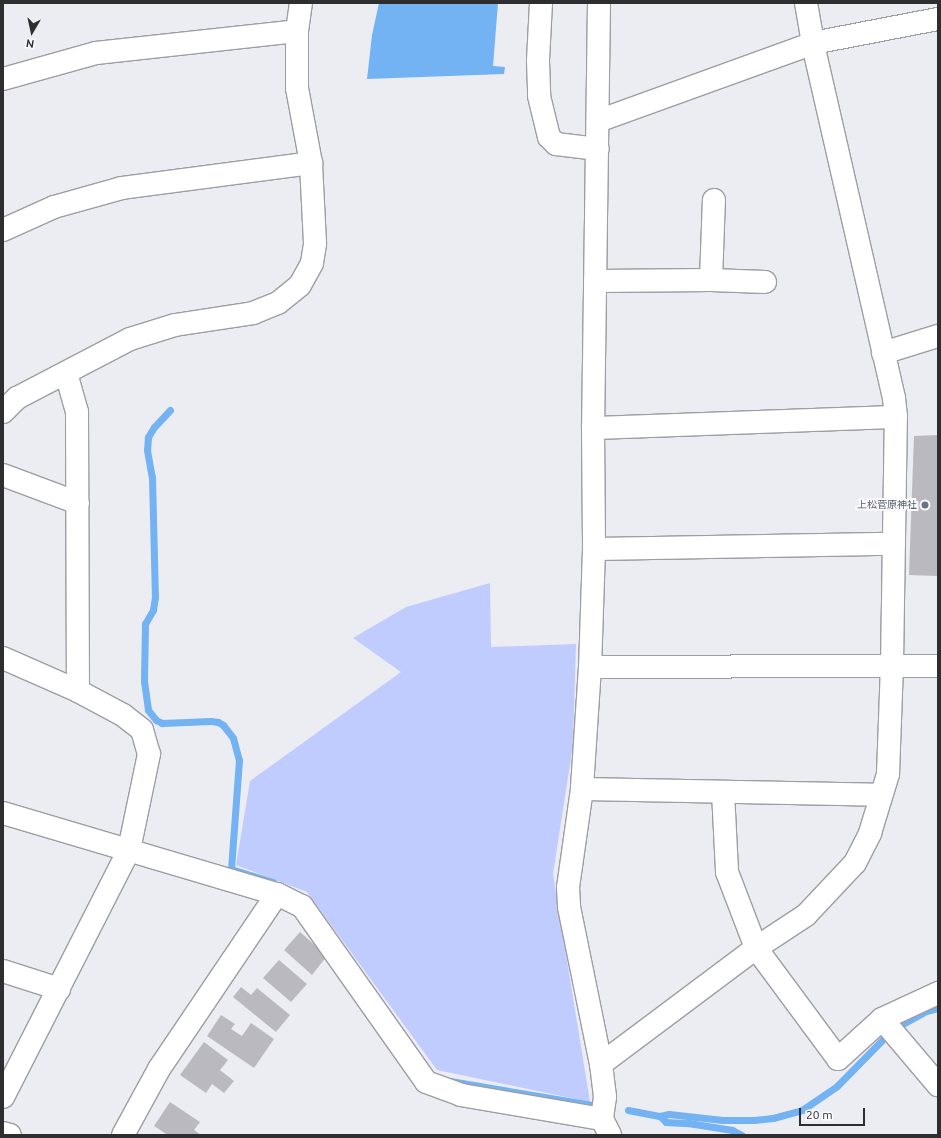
<!DOCTYPE html>
<meta charset="utf-8">
<style>
body{margin:0}
#map{position:relative;width:941px;height:1138px;overflow:hidden;background:#ecedf2;font-family:Ubuntu,"Noto Sans JP",sans-serif}
div>[style]{position:absolute}
[style*='--x']{left:calc(var(--x)*1px);top:calc(var(--y)*1px);width:calc(var(--w)*1px);rotate:calc(var(--a)*1deg)}
.green>*{inset:0;background:#c0ccfd}
.water>*{inset:0;background:#73b2f3}
.stream>*{height:7px;margin:-3.5px;padding:0 3.5px;transform-origin:3.5px;border-radius:3.5px;background:#73b2f3}
.building>*{inset:0;background:#b9b9bf}
.roads{filter:drop-shadow(1px 0 #9c9ea3) drop-shadow(-1px 0 #9c9ea3) drop-shadow(0 1px #9c9ea3) drop-shadow(0 -1px #9c9ea3)}
.minor>*{height:22px;margin:-11px;padding:0 11px;transform-origin:11px;border-radius:11px;background:#fff}
.tertiary>*{height:22px;margin:-11px;padding:0 11px;transform-origin:11px;border-radius:11px;background:#fff}
.dots>*{width:11px;height:11px;translate:-50% -50%;box-sizing:border-box;border:2px solid #f9faff;border-radius:50%}
span{translate:-50% -50%;white-space:nowrap;text-align:center;line-height:1.15;-webkit-text-stroke:4px #f9faff;paint-order:stroke}
.worship-label{font-size:10px;color:#5b616d}
.right{translate:-100% -50%;text-align:right}
.frame{position:absolute;inset:0;border:4px solid #2e2e30;pointer-events:none}
.north{position:absolute;left:12px;top:12px;width:40px;height:40px;-webkit-text-stroke:3px #f9faff;paint-order:stroke;rotate:189deg;font-size:11px;font-weight:700;line-height:16px;text-align:center;color:#2e2e30}
.north::after{content:'';display:block;margin:auto;width:14px;height:18px;background:#2e2e30;clip-path:polygon(50% 0,100% 100%,50% 72%,0 100%)}
.scale{position:absolute;left:799px;top:1108px;width:66px;height:18px;box-sizing:border-box;border:2px solid #2e2e30;border-top:0;padding-left:5px;font-size:12px;line-height:14px;white-space:nowrap;color:#2e2e30;-webkit-text-stroke:3px #f9faff;paint-order:stroke}
</style>
<div id="map">
<div class="green">
<i style="clip-path:polygon(490px 583px,491px 647px,576px 644px,573px 745px,553px 874px,590px 1102px,437px 1070px,307px 892px,236px 865px,250px 781px,401px 672px,353px 638px,406px 607px)"></i>
</div>
<div class="water">
<i style="clip-path:polygon(379px 3px,498px 3px,493px 66px,505px 67px,504px 74px,367px 79px,372px 35px)"></i>
</div>
<div class="stream">
<i style="--x:170;--y:410;--w:23;--a:133"></i>
<i style="--x:154;--y:427;--w:12;--a:121"></i>
<i style="--x:148;--y:437;--w:13;--a:94"></i>
<i style="--x:147;--y:450;--w:27;--a:80"></i>
<i style="--x:152;--y:477;--w:120;--a:88.6"></i>
<i style="--x:155;--y:597;--w:13;--a:99"></i>
<i style="--x:153;--y:610;--w:16;--a:120"></i>
<i style="--x:145;--y:624;--w:57;--a:91"></i>
<i style="--x:144;--y:681;--w:29;--a:82"></i>
<i style="--x:148;--y:710;--w:13;--a:51"></i>
<i style="--x:156;--y:720;--w:7;--a:27"></i>
<i style="--x:162;--y:723;--w:49;--a:-2.3"></i>
<i style="--x:211;--y:721;--w:7;--a:8"></i>
<i style="--x:218;--y:722;--w:6;--a:31"></i>
<i style="--x:223;--y:725;--w:16;--a:52"></i>
<i style="--x:233;--y:738;--w:23;--a:75"></i>
<i style="--x:239;--y:760;--w:109;--a:94.2"></i>
<i style="--x:231;--y:869;--w:44;--a:17.2"></i>
<i style="--x:899;--y:1026;--w:31;--a:-29"></i>
<i style="--x:926;--y:1011;--w:12;--a:-14"></i>
<i style="--x:450;--y:1081;--w:144;--a:9.6"></i>
<i style="--x:628;--y:1110;--w:33;--a:11"></i>
<i style="--x:660;--y:1116;--w:8;--a:45"></i>
<i style="--x:666;--y:1122;--w:22;--a:3"></i>
<i style="--x:688;--y:1123;--w:45;--a:9"></i>
<i style="--x:732;--y:1130;--w:11;--a:27"></i>
<i style="--x:660;--y:1116;--w:9;--a:-13"></i>
<i style="--x:669;--y:1114;--w:54;--a:6.3"></i>
<i style="--x:723;--y:1120;--w:31;--a:0"></i>
<i style="--x:754;--y:1120;--w:19;--a:-6"></i>
<i style="--x:773;--y:1118;--w:30;--a:-15"></i>
<i style="--x:802;--y:1110;--w:42;--a:-34.4"></i>
<i style="--x:837;--y:1086;--w:69;--a:-45.6"></i>
</div>
<div class="building">
<i style="clip-path:polygon(938px 435px,938px 576px,909px 575px,914px 436px)"></i>
<i style="clip-path:polygon(300px 932px,327px 956px,312px 975px,284px 950px)"></i>
<i style="clip-path:polygon(279px 960px,307px 984px,291px 1002px,263px 978px)"></i>
<i style="clip-path:polygon(241px 987px,251px 995px,257px 988px,290px 1015px,276px 1032px,233px 997px)"></i>
<i style="clip-path:polygon(221px 1015px,235px 1024px,231px 1029px,242px 1036px,251px 1023px,274px 1039px,254px 1068px,207px 1036px)"></i>
<i style="clip-path:polygon(204px 1042px,228px 1060px,220px 1070px,234px 1081px,224px 1093px,212px 1084px,206px 1093px,180px 1075px)"></i>
<i style="clip-path:polygon(170px 1102px,200px 1122px,194px 1130px,201px 1135px,168px 1135px,154px 1126px)"></i>
</div>
<div class="roads">
<div class="minor">
<i style="--x:541;--y:3;--w:58;--a:93"></i>
<i style="--x:538;--y:61;--w:35;--a:88"></i>
<i style="--x:539;--y:96;--w:42;--a:76.3"></i>
<i style="--x:549;--y:137;--w:10;--a:45"></i>
<i style="--x:556;--y:144;--w:42;--a:6.8"></i>
<i style="--x:599;--y:3;--w:425;--a:90.8"></i>
<i style="--x:593;--y:428;--w:121;--a:89.5"></i>
<i style="--x:594;--y:549;--w:118;--a:91.9"></i>
<i style="--x:590;--y:667;--w:122;--a:93.8"></i>
<i style="--x:582;--y:789;--w:99;--a:98.1"></i>
<i style="--x:568;--y:887;--w:20;--a:87"></i>
<i style="--x:569;--y:907;--w:160;--a:78.5"></i>
<i style="--x:601;--y:1064;--w:33;--a:83"></i>
<i style="--x:605;--y:1097;--w:22;--a:98"></i>
<i style="--x:602;--y:1119;--w:18;--a:63"></i>
<i style="--x:3;--y:79;--w:97;--a:-15.6"></i>
<i style="--x:96;--y:53;--w:202;--a:-6.2"></i>
<i style="--x:598;--y:121;--w:229;--a:-19.9"></i>
<i style="--x:813;--y:43;--w:127;--a:-10.9"></i>
<i style="--x:3;--y:230;--w:56;--a:-24.3"></i>
<i style="--x:54;--y:207;--w:71;--a:-15.6"></i>
<i style="--x:122;--y:188;--w:191;--a:-7.5"></i>
<i style="--x:711;--y:280;--w:80;--a:-87.9"></i>
<i style="--x:595;--y:281;--w:116;--a:-0.5"></i>
<i style="--x:711;--y:280;--w:54;--a:2.1"></i>
<i style="--x:883;--y:353;--w:58;--a:-17.2"></i>
<i style="--x:66;--y:373;--w:41;--a:74.2"></i>
<i style="--x:77;--y:412;--w:279;--a:89.8"></i>
<i style="--x:593;--y:428;--w:303;--a:-2.1"></i>
<i style="--x:3;--y:475;--w:80;--a:20.5"></i>
<i style="--x:594;--y:549;--w:300;--a:-1"></i>
<i style="--x:3;--y:658;--w:82;--a:23.7"></i>
<i style="--x:78;--y:691;--w:51;--a:28.1"></i>
<i style="--x:123;--y:715;--w:24;--a:38"></i>
<i style="--x:142;--y:730;--w:25;--a:74"></i>
<i style="--x:149;--y:754;--w:98;--a:101.8"></i>
<i style="--x:129;--y:850;--w:277;--a:117"></i>
<i style="--x:590;--y:667;--w:348;--a:-0.2"></i>
<i style="--x:582;--y:789;--w:299;--a:1.1"></i>
<i style="--x:723;--y:792;--w:80;--a:87.1"></i>
<i style="--x:727;--y:872;--w:81;--a:69.1"></i>
<i style="--x:756;--y:948;--w:138;--a:53.5"></i>
<i style="--x:838;--y:1059;--w:59;--a:-42.3"></i>
<i style="--x:882;--y:1019;--w:62;--a:-24.9"></i>
<i style="--x:3;--y:813;--w:286;--a:16.5"></i>
<i style="--x:277;--y:894;--w:28;--a:26"></i>
<i style="--x:302;--y:906;--w:215;--a:54.8"></i>
<i style="--x:426;--y:1082;--w:37;--a:20"></i>
<i style="--x:461;--y:1095;--w:143;--a:9.7"></i>
<i style="--x:3;--y:971;--w:59;--a:17.8"></i>
<i style="--x:882;--y:1019;--w:87;--a:49.7"></i>
<i style="--x:601;--y:1064;--w:194;--a:-36.8"></i>
<i style="--x:756;--y:948;--w:60;--a:-33.4"></i>
<i style="--x:806;--y:915;--w:71;--a:-46.7"></i>
<i style="--x:855;--y:863;--w:34;--a:-63"></i>
<i style="--x:870;--y:833;--w:62;--a:-73"></i>
<i style="--x:888;--y:774;--w:109;--a:-87.9"></i>
<i style="--x:892;--y:665;--w:248;--a:-89.1"></i>
<i style="--x:896;--y:417;--w:19;--a:-96"></i>
<i style="--x:894;--y:398;--w:364;--a:-102.9"></i>
<i style="--x:813;--y:43;--w:41;--a:-99.9"></i>
<i style="--x:3;--y:1133;--w:7;--a:16"></i>
<i style="--x:123;--y:1135;--w:75;--a:-61.4"></i>
<i style="--x:159;--y:1069;--w:211;--a:-56"></i>
</div>
<div class="tertiary">
<i style="--x:3;--y:412;--w:20;--a:-45"></i>
<i style="--x:17;--y:398;--w:127;--a:-27.6"></i>
<i style="--x:130;--y:339;--w:47;--a:-17.3"></i>
<i style="--x:175;--y:325;--w:79;--a:-8.7"></i>
<i style="--x:253;--y:313;--w:27;--a:-22"></i>
<i style="--x:278;--y:303;--w:28;--a:-39"></i>
<i style="--x:300;--y:285;--w:25;--a:-61"></i>
<i style="--x:312;--y:263;--w:20;--a:-81"></i>
<i style="--x:315;--y:243;--w:80;--a:-92.9"></i>
<i style="--x:311;--y:163;--w:76;--a:-100.6"></i>
<i style="--x:297;--y:88;--w:57;--a:-90"></i>
<i style="--x:297;--y:31;--w:28;--a:-82"></i>
</div>
</div>
<div class="dots">
<i style="left:925px;top:505px;background:#6b7280"></i>
</div>
<div class="worship-label">
<span class="right" style="left:917px;top:505px">上松菅原神社</span>
</div>
<div class="frame"></div>
<div class="north">N</div>
<div class="scale">20 m</div>
</div>
